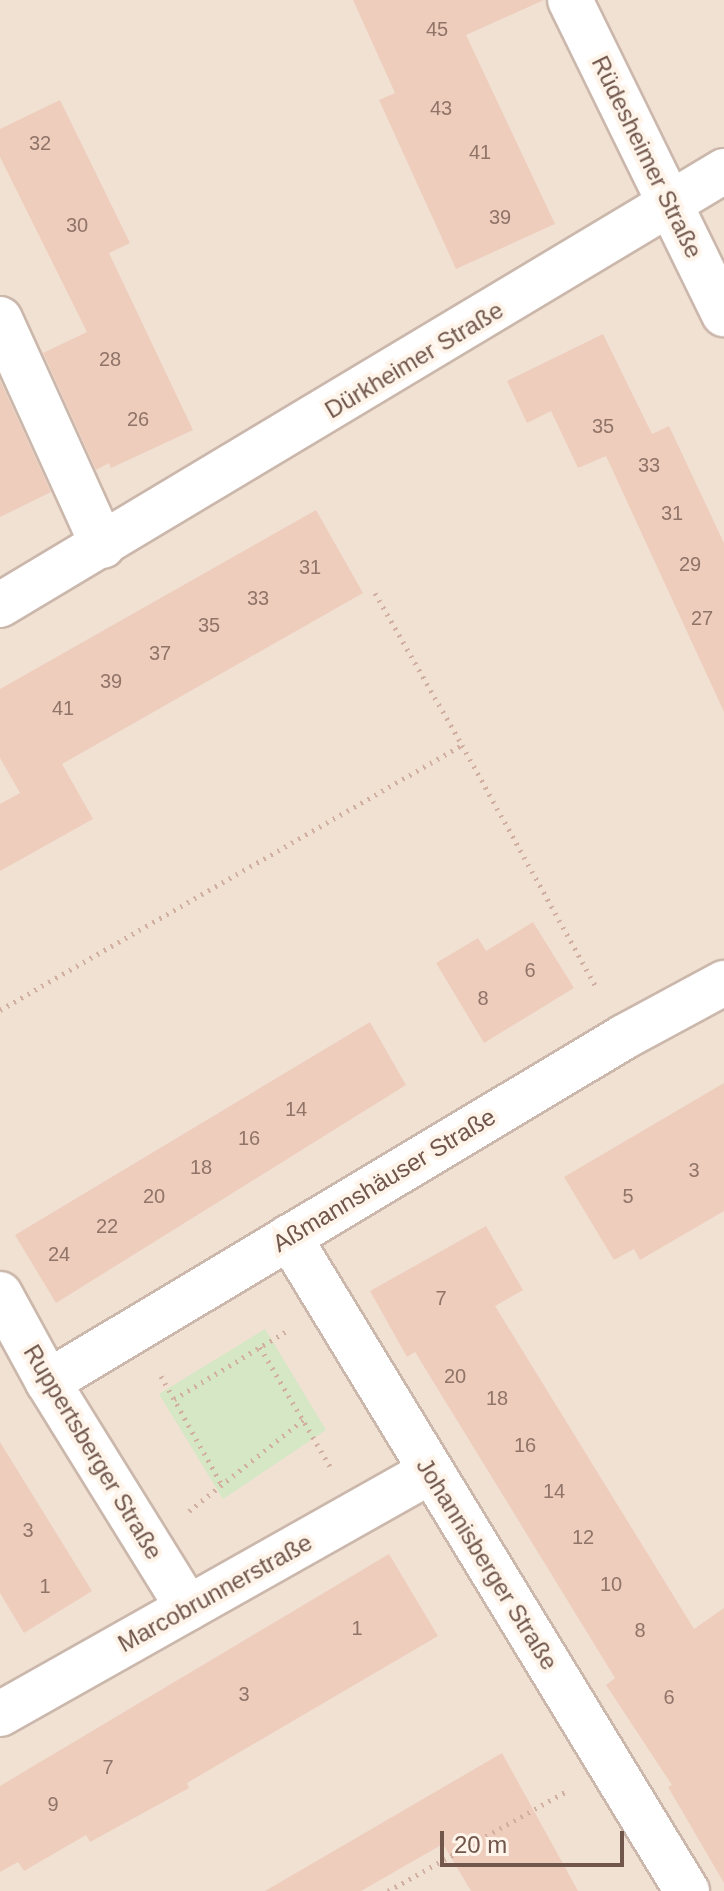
<!DOCTYPE html>
<meta charset="utf-8">
<style>
body{margin:0}
#map{position:relative;width:724px;height:1891px;overflow:hidden;background:#faf0e4;font-family:Helvetica,sans-serif}
div>[style]{position:absolute}
[style*='--x']{left:calc(var(--x)*1px);top:calc(var(--y)*1px);width:calc(var(--w)*1px);rotate:calc(var(--a)*1deg)}
.residential>*{inset:0;background:#f1e1d3}
.green>*{inset:0;background:#d5e7c4}
.building>*{inset:0;background:#eecdbd}
.path>*{height:5px;margin-top:-2.5px;transform-origin:0;background:repeating-linear-gradient(90deg,#d2b0a1 0 2px,transparent 0 8px)}
.roads{filter:drop-shadow(2px 0 #cbb7ab) drop-shadow(-2px 0 #cbb7ab) drop-shadow(0 2px #cbb7ab) drop-shadow(0 -2px #cbb7ab)}
.minor>*{height:44px;margin:-22px;padding:0 22px;transform-origin:22px;border-radius:22px;background:#fff}
span{translate:-50% -50%;white-space:nowrap;text-align:center;line-height:1.15;-webkit-text-stroke:8px #fef4ea;paint-order:stroke}
.number-label{font-size:20px;color:#907468}
.number-label span{-webkit-text-stroke-width:0}
.street-label{font-size:24px;color:#71564b}
.scale{position:absolute;left:440px;top:1831px;width:184px;height:36px;box-sizing:border-box;border:4px solid #71564b;border-top:0;padding-left:10px;font-size:24px;line-height:28px;white-space:nowrap;color:#71564b;-webkit-text-stroke:6px #fef4ea;paint-order:stroke}
</style>
<div id="map">
<div class="residential">
<i style="clip-path:polygon(0 0,724px 0,724px 1891px,0 1891px)"></i>
</div>
<div class="green">
<i style="clip-path:polygon(265px 1329px,326px 1430px,223px 1499px,159px 1394px)"></i>
</div>
<div class="building">
<i style="clip-path:polygon(353px 0,544px 0,466px 35px,555px 224px,456px 269px,379px 100px,395px 93px)"></i>
<i style="clip-path:polygon(60px 100px,130px 243px,109px 253px,193px 430px,111px 468px,109px 463px,96px 470px,43px 353px,87px 332px,0 157px,0 129px)"></i>
<i style="clip-path:polygon(603px 334px,652px 434px,669px 426px,724px 543px,724px 712px,606px 456px,578px 468px,551px 411px,527px 423px,507px 381px)"></i>
<i style="clip-path:polygon(0 380px,51px 492px,0 517px)"></i>
<i style="clip-path:polygon(316px 510px,363px 593px,62px 764px,93px 819px,0 871px,0 804px,20px 793px,0 758px,0 689px)"></i>
<i style="clip-path:polygon(533px 922px,574px 988px,484px 1043px,436px 963px,478px 938px,486px 951px)"></i>
<i style="clip-path:polygon(370px 1022px,406px 1085px,56px 1303px,15px 1235px)"></i>
<i style="clip-path:polygon(724px 1083px,724px 1211px,640px 1260px,634px 1249px,614px 1260px,564px 1177px)"></i>
<i style="clip-path:polygon(486px 1226px,523px 1290px,495px 1306px,694px 1629px,724px 1608px,724px 1883px,668px 1787px,672px 1785px,606px 1685px,615px 1678px,415px 1352px,407px 1357px,370px 1291px)"></i>
<i style="clip-path:polygon(0 1442px,92px 1591px,24px 1633px,0 1593px)"></i>
<i style="clip-path:polygon(389px 1554px,438px 1636px,187px 1783px,189px 1788px,90px 1842px,86px 1835px,24px 1871px,18px 1862px,0 1872px,0 1786px)"></i>
<i style="clip-path:polygon(502px 1753px,578px 1891px,471px 1891px,443px 1844px,361px 1891px,265px 1891px)"></i>
</div>
<div class="path">
<i style="--x:375;--y:593;--w:175;--a:60.2"></i>
<i style="--x:0;--y:1010;--w:533;--a:-29.84"></i>
<i style="--x:462;--y:745;--w:279;--a:61"></i>
<i style="--x:260;--y:1347;--w:140;--a:59.6"></i>
<i style="--x:161;--y:1376;--w:125;--a:60.8"></i>
<i style="--x:174;--y:1399;--w:130;--a:-31.1"></i>
<i style="--x:189;--y:1511;--w:146;--a:-38.6"></i>
<i style="--x:388;--y:1891;--w:203;--a:-29.2"></i>
</div>
<div class="roads">
<div class="minor">
<i style="--x:570;--y:0;--w:350;--a:63.9"></i>
<i style="--x:0;--y:319;--w:249;--a:65.6"></i>
<i style="--x:0;--y:605;--w:844;--a:-30.94"></i>
<i style="--x:289;--y:1237;--w:766;--a:58.68"></i>
<i style="--x:0;--y:1294;--w:100;--a:61.4"></i>
<i style="--x:48;--y:1382;--w:266;--a:58.2"></i>
<i style="--x:48;--y:1382;--w:671;--a:-30.92"></i>
<i style="--x:624;--y:1037;--w:114;--a:-28.4"></i>
<i style="--x:0;--y:1714;--w:493;--a:-29.4"></i>
</div>
</div>
<div class="number-label">
<span style="left:437px;top:29px">45</span>
<span style="left:441px;top:108px">43</span>
<span style="left:40px;top:143px">32</span>
<span style="left:480px;top:152px">41</span>
<span style="left:500px;top:217px">39</span>
<span style="left:77px;top:225px">30</span>
<span style="left:110px;top:359px">28</span>
<span style="left:138px;top:419px">26</span>
<span style="left:603px;top:426px">35</span>
<span style="left:649px;top:465px">33</span>
<span style="left:672px;top:513px">31</span>
<span style="left:690px;top:564px">29</span>
<span style="left:310px;top:567px">31</span>
<span style="left:258px;top:598px">33</span>
<span style="left:702px;top:618px">27</span>
<span style="left:209px;top:625px">35</span>
<span style="left:160px;top:653px">37</span>
<span style="left:111px;top:681px">39</span>
<span style="left:63px;top:708px">41</span>
<span style="left:530px;top:970px">6</span>
<span style="left:483px;top:998px">8</span>
<span style="left:296px;top:1109px">14</span>
<span style="left:249px;top:1138px">16</span>
<span style="left:201px;top:1167px">18</span>
<span style="left:694px;top:1170px">3</span>
<span style="left:154px;top:1196px">20</span>
<span style="left:628px;top:1196px">5</span>
<span style="left:107px;top:1226px">22</span>
<span style="left:59px;top:1254px">24</span>
<span style="left:441px;top:1298px">7</span>
<span style="left:455px;top:1376px">20</span>
<span style="left:497px;top:1398px">18</span>
<span style="left:525px;top:1445px">16</span>
<span style="left:554px;top:1491px">14</span>
<span style="left:28px;top:1530px">3</span>
<span style="left:583px;top:1537px">12</span>
<span style="left:611px;top:1584px">10</span>
<span style="left:45px;top:1586px">1</span>
<span style="left:357px;top:1628px">1</span>
<span style="left:640px;top:1630px">8</span>
<span style="left:244px;top:1694px">3</span>
<span style="left:669px;top:1697px">6</span>
<span style="left:108px;top:1767px">7</span>
<span style="left:53px;top:1804px">9</span>
</div>
<div class="street-label">
<span style="left:647px;top:157px;rotate:64deg">Rüdesheimer Straße</span>
<span style="left:414px;top:360px;rotate:-31deg">Dürkheimer Straße</span>
<span style="left:384px;top:1180px;rotate:-31deg">Aßmannshäuser Straße</span>
<span style="left:93px;top:1452px;rotate:59deg">Ruppertsberger Straße</span>
<span style="left:487px;top:1564px;rotate:58deg">Johannisberger Straße</span>
<span style="left:215px;top:1593px;rotate:-29deg">Marcobrunnerstraße</span>
</div>
<div class="scale">20 m</div>
</div>
